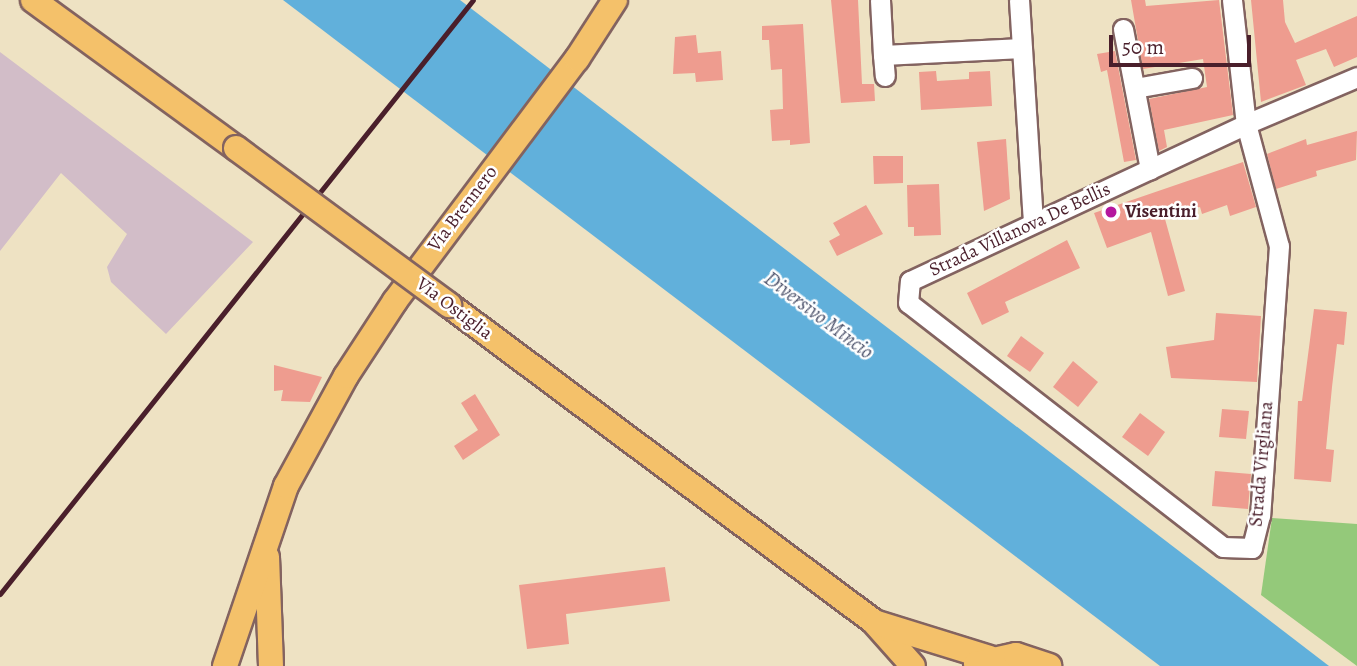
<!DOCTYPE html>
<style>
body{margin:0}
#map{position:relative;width:1357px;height:666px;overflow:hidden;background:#eee2c3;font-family:Alegreya,serif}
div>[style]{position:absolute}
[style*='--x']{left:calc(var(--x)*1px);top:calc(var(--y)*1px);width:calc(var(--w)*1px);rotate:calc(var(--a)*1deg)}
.industrial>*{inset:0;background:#d2bdc8}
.green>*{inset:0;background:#94c97a}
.water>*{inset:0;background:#61b0db}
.building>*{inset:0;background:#ee9c8f}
.roads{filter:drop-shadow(2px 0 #836360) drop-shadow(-2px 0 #836360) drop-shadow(0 2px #836360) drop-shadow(0 -2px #836360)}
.minor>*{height:19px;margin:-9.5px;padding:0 9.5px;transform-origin:9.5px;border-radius:9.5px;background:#fff}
.major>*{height:24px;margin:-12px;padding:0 12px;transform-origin:12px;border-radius:12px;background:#f4c16a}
.rail>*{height:5px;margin:-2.5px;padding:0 2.5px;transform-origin:2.5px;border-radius:2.5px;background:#4a1f2b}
.bridges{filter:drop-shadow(2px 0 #836360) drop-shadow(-2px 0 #836360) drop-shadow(0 2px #836360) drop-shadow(0 -2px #836360)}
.major-bridge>*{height:24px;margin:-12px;padding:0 12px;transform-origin:12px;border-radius:12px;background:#f4c16a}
.dots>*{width:19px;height:19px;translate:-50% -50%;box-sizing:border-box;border:4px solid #fff;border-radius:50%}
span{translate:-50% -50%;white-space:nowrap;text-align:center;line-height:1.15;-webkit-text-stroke:5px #fff;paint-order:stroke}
.street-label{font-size:19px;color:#4a1f2b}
.poi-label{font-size:19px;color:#4a1f2b;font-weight:700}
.left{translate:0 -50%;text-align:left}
.water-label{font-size:21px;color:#535971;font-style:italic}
.scale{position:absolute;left:1109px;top:35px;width:142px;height:32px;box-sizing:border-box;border:4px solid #4a1f2b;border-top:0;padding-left:9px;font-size:21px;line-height:24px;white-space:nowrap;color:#4a1f2b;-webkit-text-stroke:5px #fff;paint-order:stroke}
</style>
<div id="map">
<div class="industrial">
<i style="clip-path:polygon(0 52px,253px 242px,166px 334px,111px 282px,107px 267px,127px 234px,61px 173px,0 251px)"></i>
</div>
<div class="green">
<i style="clip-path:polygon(1272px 518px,1357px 524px,1357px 666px,1261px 595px)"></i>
</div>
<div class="water">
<i style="clip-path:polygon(283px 0,460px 0,1329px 666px,1160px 666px)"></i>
</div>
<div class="building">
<i style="clip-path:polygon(831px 0,858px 0,862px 84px,874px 84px,875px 101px,841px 103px)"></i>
<i style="clip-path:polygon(1131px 0,1145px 0,1146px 6px,1219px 0,1233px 115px,1164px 130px,1167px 147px,1159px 151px,1149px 99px,1207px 87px,1203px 59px,1143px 69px)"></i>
<i style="clip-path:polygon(1251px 0,1283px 0,1285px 22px,1295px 43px,1357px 16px,1357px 57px,1334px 67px,1326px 49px,1296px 60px,1306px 85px,1261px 102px)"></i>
<i style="clip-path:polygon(803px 24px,810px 143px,790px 145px,790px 140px,772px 141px,770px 110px,783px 109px,782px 69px,771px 70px,769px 40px,762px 40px,762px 26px)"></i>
<i style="clip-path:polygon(696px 35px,698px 53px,721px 51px,723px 80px,696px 82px,695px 73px,673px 74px,675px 37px)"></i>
<i style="clip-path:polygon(1115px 51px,1136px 160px,1124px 162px,1107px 70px,1101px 72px,1097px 54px)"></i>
<i style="clip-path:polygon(936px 71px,937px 81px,969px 79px,969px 72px,990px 71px,992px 106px,921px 110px,919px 72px)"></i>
<i style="clip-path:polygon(1357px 131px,1356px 160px,1316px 171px,1317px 176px,1276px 189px,1267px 154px,1306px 139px,1307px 145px)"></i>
<i style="clip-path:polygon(1006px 139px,1010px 199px,984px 211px,977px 142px)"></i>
<i style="clip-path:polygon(873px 156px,903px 156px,903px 183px,874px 184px)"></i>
<i style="clip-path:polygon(1243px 162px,1256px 207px,1230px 216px,1227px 205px,1202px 214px,1200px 207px,1165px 219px,1185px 291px,1168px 296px,1151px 232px,1107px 248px,1094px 213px)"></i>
<i style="clip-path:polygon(939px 184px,941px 235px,914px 236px,914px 227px,908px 227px,907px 185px)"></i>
<i style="clip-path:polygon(866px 205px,883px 234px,837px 256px,829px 241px,840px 235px,833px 223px)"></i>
<i style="clip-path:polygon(1067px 240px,1080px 268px,1005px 302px,1009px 312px,982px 325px,967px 293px)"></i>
<i style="clip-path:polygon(1314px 309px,1347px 312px,1344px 345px,1337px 344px,1332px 387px,1326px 449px,1334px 450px,1331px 482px,1294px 479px,1298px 401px,1302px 401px)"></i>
<i style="clip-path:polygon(1216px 313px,1261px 316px,1257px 382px,1171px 378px,1166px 347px,1214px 340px)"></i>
<i style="clip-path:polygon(1021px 336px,1044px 353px,1030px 372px,1007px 356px)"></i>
<i style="clip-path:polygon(1073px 361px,1098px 382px,1078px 407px,1053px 387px)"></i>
<i style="clip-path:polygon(274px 365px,322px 377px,310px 402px,281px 401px,283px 390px,274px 391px)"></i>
<i style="clip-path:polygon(475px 394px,500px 435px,463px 460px,454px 446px,478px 430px,461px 403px)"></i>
<i style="clip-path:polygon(1222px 409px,1249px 411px,1246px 439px,1219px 437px)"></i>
<i style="clip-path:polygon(1140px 413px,1165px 432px,1148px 456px,1122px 437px)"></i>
<i style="clip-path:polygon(1215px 471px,1251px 474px,1248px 509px,1212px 506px)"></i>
<i style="clip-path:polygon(665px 567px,670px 601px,566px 614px,569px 644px,527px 649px,519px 585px)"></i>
</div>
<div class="roads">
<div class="minor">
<i style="--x:880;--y:0;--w:55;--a:86.9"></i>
<i style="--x:883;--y:55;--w:139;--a:-2.9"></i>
<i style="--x:1019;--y:0;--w:222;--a:86.4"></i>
<i style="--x:1232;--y:0;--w:125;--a:83.6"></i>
<i style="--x:1246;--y:124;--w:126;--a:74.9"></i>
<i style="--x:1279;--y:246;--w:270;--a:94"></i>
<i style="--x:1260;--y:515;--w:34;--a:104"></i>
<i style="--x:1252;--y:548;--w:29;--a:-178"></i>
<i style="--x:1223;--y:547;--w:398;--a:-142.2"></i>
<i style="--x:908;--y:303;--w:22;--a:-85"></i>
<i style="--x:910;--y:281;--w:371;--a:-25"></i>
<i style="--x:1246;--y:124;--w:121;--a:-22.9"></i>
<i style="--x:1123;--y:29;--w:143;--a:79.1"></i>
<i style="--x:883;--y:55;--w:21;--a:85"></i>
<i style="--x:1135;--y:88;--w:58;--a:-10"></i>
</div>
<div class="major">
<i style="--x:33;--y:0;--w:251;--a:36.1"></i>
<i style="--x:449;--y:305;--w:529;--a:36.7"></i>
<i style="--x:873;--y:621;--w:60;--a:48.4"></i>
<i style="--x:267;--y:557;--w:109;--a:87.9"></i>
<i style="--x:877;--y:623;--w:118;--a:17.2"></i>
<i style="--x:976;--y:664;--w:41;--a:-12.7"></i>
<i style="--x:1016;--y:655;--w:35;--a:18"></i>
<i style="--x:225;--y:666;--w:190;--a:-71.3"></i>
<i style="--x:286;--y:486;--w:125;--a:-61.4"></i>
<i style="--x:346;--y:376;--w:90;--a:-56.8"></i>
<i style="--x:395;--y:301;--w:303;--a:-53.1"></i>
<i style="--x:577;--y:59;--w:70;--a:-57.2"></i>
</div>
</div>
<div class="rail">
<i style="--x:0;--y:594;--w:759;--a:-51.47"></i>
</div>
<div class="bridges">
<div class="major-bridge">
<i style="--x:236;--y:148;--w:265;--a:36.4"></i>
</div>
</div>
<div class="dots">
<i style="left:1111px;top:212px;background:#b5179e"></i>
</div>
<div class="street-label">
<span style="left:463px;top:209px;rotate:-53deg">Via Brennero</span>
<span style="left:1020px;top:230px;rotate:-25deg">Strada Villanova De Bellis</span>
<span style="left:454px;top:309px;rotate:37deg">Via Ostiglia</span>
<span style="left:1262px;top:464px;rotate:-85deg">Strada Virgliana</span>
</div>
<div class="poi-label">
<span class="left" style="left:1125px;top:212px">Visentini</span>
</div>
<div class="water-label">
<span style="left:819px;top:315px;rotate:37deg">Diversivo Mincio</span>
</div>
<div class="scale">50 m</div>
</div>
